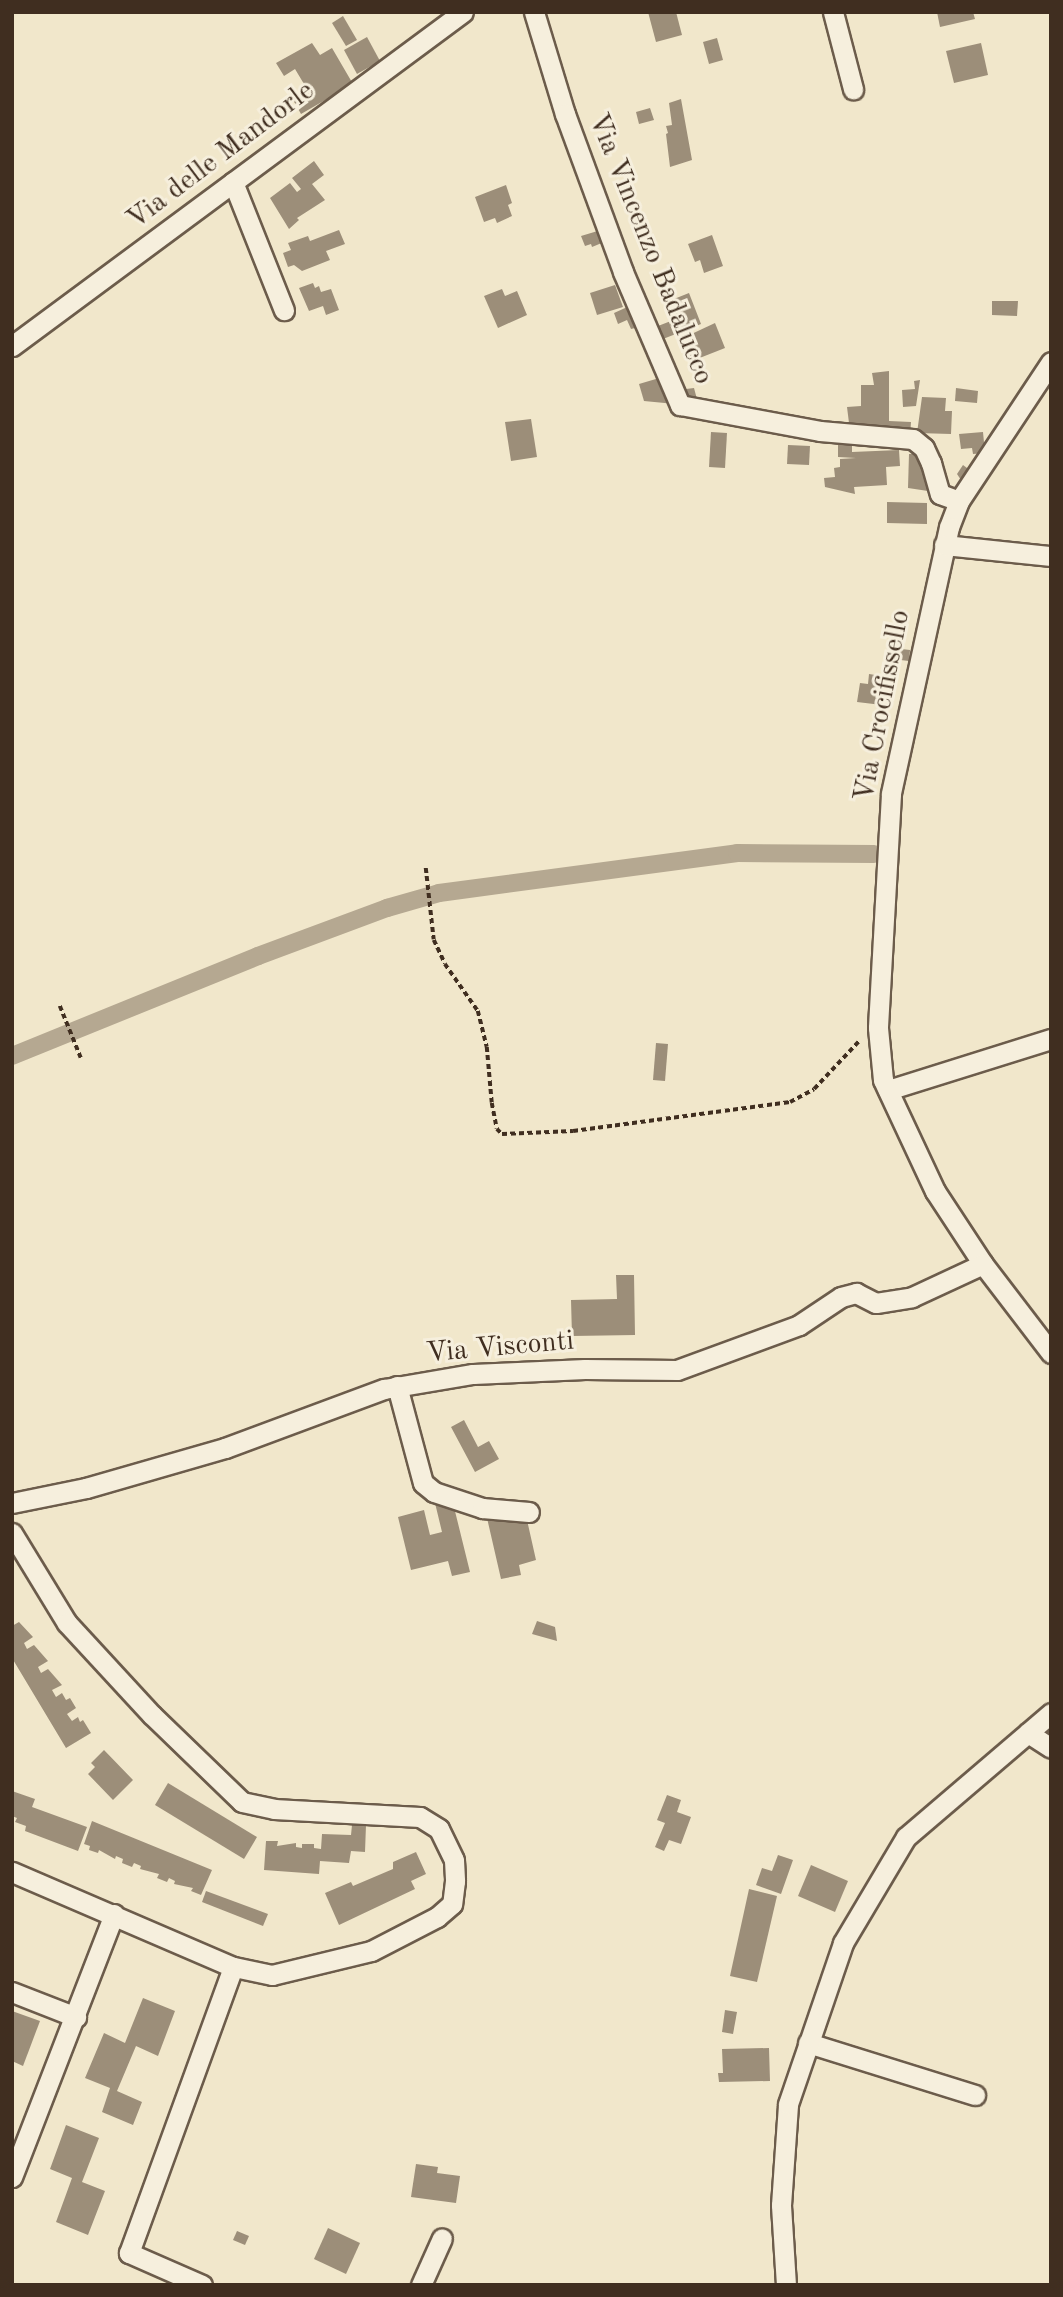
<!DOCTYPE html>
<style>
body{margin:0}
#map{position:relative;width:1063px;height:2297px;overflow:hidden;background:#f1e7cb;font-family:"Old Standard TT",serif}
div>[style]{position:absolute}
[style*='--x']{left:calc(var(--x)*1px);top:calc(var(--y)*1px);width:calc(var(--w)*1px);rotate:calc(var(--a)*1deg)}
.canal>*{height:18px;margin:-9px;padding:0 9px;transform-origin:9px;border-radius:9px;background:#b5a891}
.building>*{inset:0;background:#9c8e79}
.path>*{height:3.5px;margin-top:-1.75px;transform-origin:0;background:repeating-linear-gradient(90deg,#402e20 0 5px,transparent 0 8.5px)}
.roads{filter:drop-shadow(2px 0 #6c5c4b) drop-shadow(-2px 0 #6c5c4b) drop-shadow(0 2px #6c5c4b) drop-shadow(0 -2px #6c5c4b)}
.street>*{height:19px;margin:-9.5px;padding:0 9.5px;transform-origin:9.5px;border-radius:9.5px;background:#f6efdd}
span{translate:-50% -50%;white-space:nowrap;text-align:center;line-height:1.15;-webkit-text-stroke:6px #f6efdd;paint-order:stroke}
.street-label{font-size:28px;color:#402e20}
.frame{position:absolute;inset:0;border:14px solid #402e20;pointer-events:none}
</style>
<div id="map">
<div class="canal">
<i style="--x:12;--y:1056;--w:266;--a:-22.1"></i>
<i style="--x:258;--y:956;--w:138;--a:-20.4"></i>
<i style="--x:387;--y:908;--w:54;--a:-16.1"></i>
<i style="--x:439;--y:893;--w:301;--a:-7.6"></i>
<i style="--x:737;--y:853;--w:137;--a:0.4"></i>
</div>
<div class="building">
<i style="clip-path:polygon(648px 12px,676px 12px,682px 35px,656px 42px)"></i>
<i style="clip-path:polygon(937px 12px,973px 12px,975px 19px,940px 27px)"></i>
<i style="clip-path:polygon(343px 16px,357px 40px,346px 46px,332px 23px)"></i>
<i style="clip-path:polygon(367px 37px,380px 61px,357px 74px,344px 50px)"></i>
<i style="clip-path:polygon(717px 38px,723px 60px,709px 64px,703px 42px)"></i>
<i style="clip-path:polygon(312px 43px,320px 55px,332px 48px,353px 84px,301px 114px,292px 98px,307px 89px,295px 69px,284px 76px,276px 63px)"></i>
<i style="clip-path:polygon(981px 43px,988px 75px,954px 83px,946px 51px)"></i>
<i style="clip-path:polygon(681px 99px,692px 160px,670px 167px,666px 134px,668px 133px,666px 126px,672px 125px,669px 103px)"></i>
<i style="clip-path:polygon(650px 108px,654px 120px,639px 124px,636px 112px)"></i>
<i style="clip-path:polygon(314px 161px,324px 175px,312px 184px,325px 200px,297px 218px,299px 220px,289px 229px,270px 198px,290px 183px,297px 192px,301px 189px,292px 178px)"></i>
<i style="clip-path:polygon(506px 185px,512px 203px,508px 205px,512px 216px,497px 223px,495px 218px,484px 222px,475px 197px)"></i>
<i style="clip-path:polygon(339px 230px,345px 244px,326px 251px,330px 260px,302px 271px,294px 265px,288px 267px,283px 253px,291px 250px,288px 243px,308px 236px,310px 241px)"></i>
<i style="clip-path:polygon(601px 230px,609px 240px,592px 247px,591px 244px,585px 246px,581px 236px)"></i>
<i style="clip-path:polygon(712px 235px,723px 266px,704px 273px,700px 260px,695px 262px,688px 244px)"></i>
<i style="clip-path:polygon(313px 283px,315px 288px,319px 286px,321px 292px,331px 289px,339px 310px,326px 315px,323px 306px,309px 311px,299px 288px)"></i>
<i style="clip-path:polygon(615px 285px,623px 307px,597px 315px,590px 293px)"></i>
<i style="clip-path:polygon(502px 289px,505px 296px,517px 291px,527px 315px,498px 328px,484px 296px)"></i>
<i style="clip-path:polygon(689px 293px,701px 324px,663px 339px,658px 326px,676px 319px,669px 301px)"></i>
<i style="clip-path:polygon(992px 301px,1018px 301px,1017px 316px,992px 315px)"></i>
<i style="clip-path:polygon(634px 304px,641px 320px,633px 324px,635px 328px,631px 329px,627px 320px,618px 324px,614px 313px)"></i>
<i style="clip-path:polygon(715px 323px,725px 348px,692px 361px,683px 338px)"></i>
<i style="clip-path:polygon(889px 371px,889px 421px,911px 422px,910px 437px,850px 431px,847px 407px,861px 406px,861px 385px,874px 385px,872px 373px)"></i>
<i style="clip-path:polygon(666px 376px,675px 404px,644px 401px,639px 384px)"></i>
<i style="clip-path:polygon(920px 380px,916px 406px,903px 407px,902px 390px,915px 389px,914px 381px)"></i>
<i style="clip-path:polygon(685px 386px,686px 389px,694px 388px,698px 403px,682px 400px,679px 387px)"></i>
<i style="clip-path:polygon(956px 388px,978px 391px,977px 403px,955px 401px)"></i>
<i style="clip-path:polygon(922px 397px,946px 398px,945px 411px,952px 411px,951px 434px,917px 433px)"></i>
<i style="clip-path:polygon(531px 419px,537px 457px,511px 461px,505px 422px)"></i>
<i style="clip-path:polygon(711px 432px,727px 433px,725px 468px,709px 467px)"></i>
<i style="clip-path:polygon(983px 432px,985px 453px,973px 454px,972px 448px,961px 449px,959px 434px)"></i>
<i style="clip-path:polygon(838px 437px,852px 438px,852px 452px,899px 450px,900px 466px,886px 467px,887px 485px,854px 487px,855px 494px,825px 487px,824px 478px,835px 477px,834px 468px,840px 467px,840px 459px,856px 458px,838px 457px)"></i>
<i style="clip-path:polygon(788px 445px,810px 446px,809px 465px,787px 464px)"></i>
<i style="clip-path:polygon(909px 454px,925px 454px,928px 491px,908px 488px)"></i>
<i style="clip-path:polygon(963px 465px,971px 471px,963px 483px,957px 474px)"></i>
<i style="clip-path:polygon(887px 502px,927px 503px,927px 524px,887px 523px)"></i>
<i style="clip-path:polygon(893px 648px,910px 650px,909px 661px,892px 659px)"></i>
<i style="clip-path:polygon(869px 674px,882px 676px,882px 705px,857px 702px,860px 683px,868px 684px)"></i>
<i style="clip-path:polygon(656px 1043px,668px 1044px,665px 1081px,653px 1080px)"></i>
<i style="clip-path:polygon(616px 1275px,634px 1275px,635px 1335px,572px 1336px,571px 1300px,617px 1299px)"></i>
<i style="clip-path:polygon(464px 1420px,478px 1447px,489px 1441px,499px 1459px,475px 1472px,451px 1427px)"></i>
<i style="clip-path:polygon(452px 1499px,470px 1572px,452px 1576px,448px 1561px,411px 1570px,398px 1517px,424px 1510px,430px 1535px,442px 1532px,435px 1503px)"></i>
<i style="clip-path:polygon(508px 1513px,518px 1515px,520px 1521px,527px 1520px,536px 1560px,519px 1565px,521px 1575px,501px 1579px,487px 1518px)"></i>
<i style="clip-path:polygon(537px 1621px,555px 1627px,557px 1641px,532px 1634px)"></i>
<i style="clip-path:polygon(19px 1622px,33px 1637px,24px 1643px,27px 1649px,34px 1645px,48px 1661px,38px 1667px,41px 1673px,48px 1669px,62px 1685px,52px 1690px,56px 1697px,62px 1693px,66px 1700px,70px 1698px,76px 1708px,67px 1714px,72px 1721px,78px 1717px,80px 1722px,83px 1720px,91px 1733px,66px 1748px,12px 1658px,12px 1626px)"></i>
<i style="clip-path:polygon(104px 1750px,133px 1780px,113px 1800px,88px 1774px,95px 1767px,91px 1763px)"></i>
<i style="clip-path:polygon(168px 1783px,257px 1837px,244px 1859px,155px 1805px)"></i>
<i style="clip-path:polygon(12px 1791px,35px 1799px,32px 1807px,87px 1827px,78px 1851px,25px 1831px,26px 1826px,15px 1822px,17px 1818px,12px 1816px)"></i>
<i style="clip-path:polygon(667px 1795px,681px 1800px,677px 1812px,691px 1817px,681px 1844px,669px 1840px,664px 1851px,655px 1847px,665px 1823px,657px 1820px)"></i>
<i style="clip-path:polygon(92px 1821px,212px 1870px,201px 1895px,191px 1891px,193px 1888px,174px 1884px,175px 1881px,169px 1878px,167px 1882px,157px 1878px,159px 1874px,140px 1869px,141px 1866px,134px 1863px,132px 1867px,122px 1863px,123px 1859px,116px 1856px,115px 1859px,99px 1850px,98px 1853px,89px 1850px,90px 1846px,84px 1844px)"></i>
<i style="clip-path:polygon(352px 1825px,366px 1825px,365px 1852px,351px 1851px,349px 1863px,320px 1861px,319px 1874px,264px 1870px,266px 1841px,278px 1841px,277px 1846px,296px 1843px,296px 1847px,302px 1848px,302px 1844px,314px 1844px,314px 1848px,321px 1849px,322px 1834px,351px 1835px)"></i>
<i style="clip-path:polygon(416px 1852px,426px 1874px,411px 1881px,415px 1889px,339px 1925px,325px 1893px,351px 1882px,353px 1886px,393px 1869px,393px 1862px)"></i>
<i style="clip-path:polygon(778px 1855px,793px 1860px,781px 1894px,756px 1885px,762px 1868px,772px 1871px)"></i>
<i style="clip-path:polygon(811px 1865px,848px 1881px,835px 1912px,798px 1896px)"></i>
<i style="clip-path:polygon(749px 1889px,777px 1896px,757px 1982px,730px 1976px)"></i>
<i style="clip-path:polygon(206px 1891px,268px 1914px,263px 1926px,202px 1902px)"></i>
<i style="clip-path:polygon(143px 1998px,175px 2011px,158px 2056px,136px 2046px,117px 2091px,142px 2102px,133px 2125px,102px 2112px,110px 2088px,85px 2078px,104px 2033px,125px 2043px)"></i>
<i style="clip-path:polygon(725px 2010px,737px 2012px,733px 2034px,722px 2032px)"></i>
<i style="clip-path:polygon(12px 2011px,40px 2021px,23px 2066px,12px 2061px)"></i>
<i style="clip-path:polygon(769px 2048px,770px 2081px,719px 2082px,718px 2073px,723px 2073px,722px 2049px)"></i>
<i style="clip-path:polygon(66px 2125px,99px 2138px,82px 2182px,105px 2191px,88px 2235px,56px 2222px,72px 2178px,50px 2169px)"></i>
<i style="clip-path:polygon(416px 2164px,438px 2167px,437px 2173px,460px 2176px,456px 2203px,411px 2197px)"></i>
<i style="clip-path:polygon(328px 2228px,360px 2243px,346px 2274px,314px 2259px)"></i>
<i style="clip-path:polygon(237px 2231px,249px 2236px,245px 2245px,233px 2240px)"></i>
</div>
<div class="path">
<i style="--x:426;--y:868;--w:72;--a:83.7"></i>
<i style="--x:434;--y:940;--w:26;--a:65"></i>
<i style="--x:445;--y:964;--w:57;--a:54.9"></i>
<i style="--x:478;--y:1011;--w:37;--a:76"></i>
<i style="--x:487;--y:1047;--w:56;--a:84.9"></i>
<i style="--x:492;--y:1103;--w:26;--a:79"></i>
<i style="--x:497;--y:1129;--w:7;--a:45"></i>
<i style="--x:502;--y:1134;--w:71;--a:-2.4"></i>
<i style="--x:573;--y:1131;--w:219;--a:-7.6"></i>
<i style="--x:790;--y:1102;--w:27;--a:-28"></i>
<i style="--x:814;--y:1089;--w:67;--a:-46.8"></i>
<i style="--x:60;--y:1006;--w:56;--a:68"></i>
</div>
<div class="roads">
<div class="street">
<i style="--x:534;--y:12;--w:107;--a:73.1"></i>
<i style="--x:565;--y:114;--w:168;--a:69.8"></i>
<i style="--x:623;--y:272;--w:145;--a:66.8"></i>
<i style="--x:680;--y:405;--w:142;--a:10.5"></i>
<i style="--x:820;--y:431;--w:93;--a:4.9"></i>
<i style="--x:913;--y:439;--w:14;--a:39"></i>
<i style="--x:924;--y:448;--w:17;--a:65"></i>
<i style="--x:931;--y:463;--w:32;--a:74"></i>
<i style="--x:940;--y:494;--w:20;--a:20"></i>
<i style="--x:833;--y:12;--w:80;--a:75.4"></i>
<i style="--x:233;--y:182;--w:138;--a:68.3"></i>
<i style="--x:12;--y:346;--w:561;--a:-36.52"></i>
<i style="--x:1051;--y:362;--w:167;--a:123.5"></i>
<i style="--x:959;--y:501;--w:28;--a:111"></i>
<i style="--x:949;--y:527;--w:273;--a:102.3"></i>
<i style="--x:891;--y:794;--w:234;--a:93.2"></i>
<i style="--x:878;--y:1028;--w:52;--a:84.5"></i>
<i style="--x:883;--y:1080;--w:123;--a:64.9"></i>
<i style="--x:935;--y:1191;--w:87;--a:56.7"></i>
<i style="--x:983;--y:1264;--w:112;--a:52.6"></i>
<i style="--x:944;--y:545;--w:108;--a:5.9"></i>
<i style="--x:888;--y:1090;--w:171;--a:-17.4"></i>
<i style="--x:397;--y:1386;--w:100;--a:75"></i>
<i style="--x:423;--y:1483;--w:14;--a:39"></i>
<i style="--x:434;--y:1492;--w:51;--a:18.4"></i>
<i style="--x:482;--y:1508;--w:47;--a:4.9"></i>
<i style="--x:12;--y:1503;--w:76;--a:-11.5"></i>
<i style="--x:86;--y:1488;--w:145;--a:-16.1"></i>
<i style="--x:225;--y:1448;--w:170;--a:-20.4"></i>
<i style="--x:384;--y:1389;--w:90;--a:-9.6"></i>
<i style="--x:473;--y:1374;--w:112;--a:-2.6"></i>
<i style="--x:585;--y:1369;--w:92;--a:0.6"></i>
<i style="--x:677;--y:1370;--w:130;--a:-20.2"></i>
<i style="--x:799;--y:1325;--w:50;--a:-33.7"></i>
<i style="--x:841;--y:1297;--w:16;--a:-15"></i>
<i style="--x:856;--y:1293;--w:22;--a:27"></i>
<i style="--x:876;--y:1303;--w:36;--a:-9"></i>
<i style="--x:912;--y:1297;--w:78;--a:-24.9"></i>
<i style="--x:12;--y:1533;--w:105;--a:58.6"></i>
<i style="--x:67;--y:1623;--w:125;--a:47.3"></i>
<i style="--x:152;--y:1715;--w:125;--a:44"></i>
<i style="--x:242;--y:1802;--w:33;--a:12"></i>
<i style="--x:274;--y:1809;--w:146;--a:3.1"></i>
<i style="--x:420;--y:1817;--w:22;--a:32"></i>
<i style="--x:439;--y:1829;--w:34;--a:64"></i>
<i style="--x:454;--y:1860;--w:21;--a:87"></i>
<i style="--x:455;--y:1881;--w:23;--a:97"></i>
<i style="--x:452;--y:1904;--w:20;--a:139"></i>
<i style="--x:437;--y:1917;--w:74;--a:152.7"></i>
<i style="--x:371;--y:1951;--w:102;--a:166.4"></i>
<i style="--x:272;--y:1975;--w:40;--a:-168"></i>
<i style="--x:233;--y:1967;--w:241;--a:-156.7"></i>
<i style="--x:1028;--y:1733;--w:27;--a:33"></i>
<i style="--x:12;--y:1992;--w:69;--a:21.3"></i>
<i style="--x:808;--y:2043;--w:175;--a:17.3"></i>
<i style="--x:12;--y:2177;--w:282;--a:-68.8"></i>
<i style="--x:202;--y:2285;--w:80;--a:-156.3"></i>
<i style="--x:129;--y:2253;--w:304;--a:-70"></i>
<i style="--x:421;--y:2285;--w:51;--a:-65.9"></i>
<i style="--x:786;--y:2285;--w:80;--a:-93.6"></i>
<i style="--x:781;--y:2205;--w:101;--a:-86"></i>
<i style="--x:788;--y:2104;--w:170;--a:-71.1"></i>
<i style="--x:843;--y:1943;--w:123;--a:-59.3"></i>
<i style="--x:906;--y:1837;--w:191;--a:-40.5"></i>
</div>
</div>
<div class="street-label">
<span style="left:221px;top:156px;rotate:-37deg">Via delle Mandorle</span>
<span style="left:650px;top:249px;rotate:68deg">Via Vincenzo Badalucco</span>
<span style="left:883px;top:706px;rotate:-79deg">Via Crocifissello</span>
<span style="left:500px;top:1348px;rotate:-5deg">Via Visconti</span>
</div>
<div class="frame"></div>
</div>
